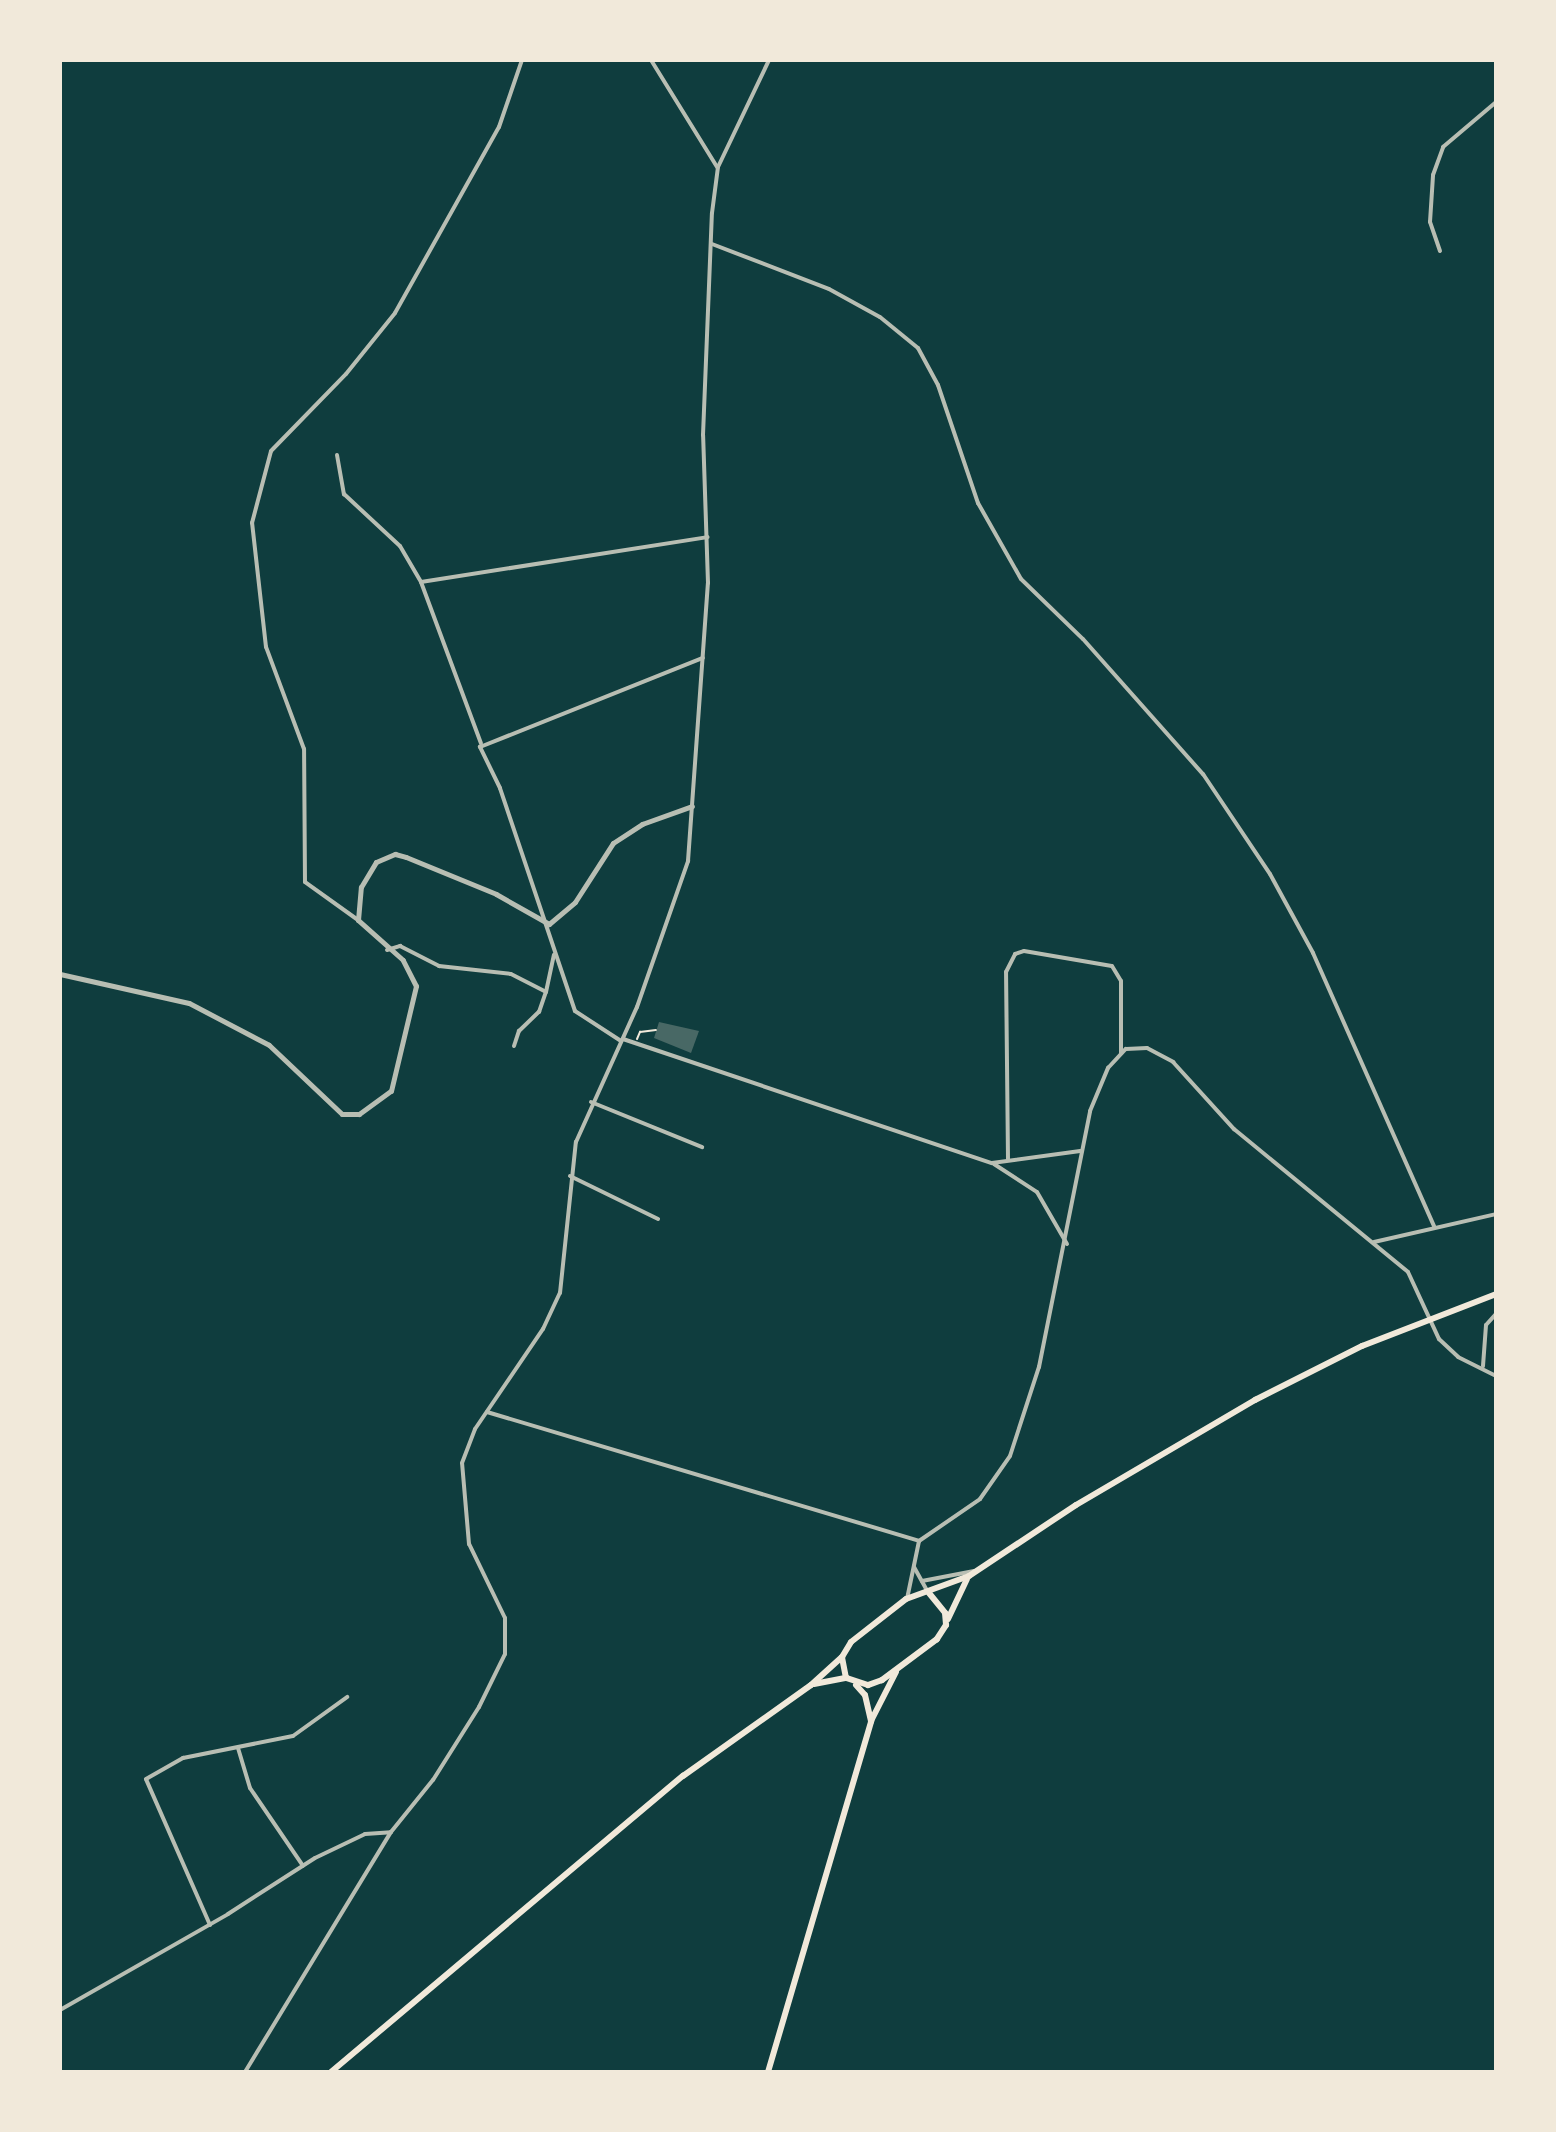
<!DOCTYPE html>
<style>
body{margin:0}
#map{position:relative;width:1556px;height:2132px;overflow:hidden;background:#0f3d3e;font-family:"Source Sans 3",sans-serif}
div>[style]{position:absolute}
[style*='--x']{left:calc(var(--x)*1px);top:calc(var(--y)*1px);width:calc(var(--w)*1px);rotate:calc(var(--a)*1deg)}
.building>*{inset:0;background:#486865}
.path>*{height:2px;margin:-1px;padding:0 1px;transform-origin:1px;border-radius:1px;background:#f1e9da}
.minor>*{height:4px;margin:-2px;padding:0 2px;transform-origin:2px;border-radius:2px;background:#b8beb3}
.tertiary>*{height:5px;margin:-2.5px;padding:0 2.5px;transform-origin:2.5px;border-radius:2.5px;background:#b8beb3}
.secondary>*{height:6px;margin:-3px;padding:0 3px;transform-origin:3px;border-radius:3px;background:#f1e9da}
span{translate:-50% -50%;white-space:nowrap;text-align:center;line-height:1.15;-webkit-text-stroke:6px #f1e9da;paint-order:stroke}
.frame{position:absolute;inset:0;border:62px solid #f1e9da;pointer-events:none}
</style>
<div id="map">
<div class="building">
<i style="clip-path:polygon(659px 1022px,699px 1031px,691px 1053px,654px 1038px)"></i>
</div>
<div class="path">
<i style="--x:637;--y:1039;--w:8;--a:-67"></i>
<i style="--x:640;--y:1032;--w:16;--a:-7"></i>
</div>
<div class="minor">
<i style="--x:651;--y:60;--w:126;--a:58.3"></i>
<i style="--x:712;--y:244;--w:125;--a:21"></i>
<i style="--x:829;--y:289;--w:58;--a:28.8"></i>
<i style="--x:880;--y:317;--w:49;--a:39.2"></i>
<i style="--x:918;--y:348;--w:42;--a:61.6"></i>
<i style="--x:938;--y:385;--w:125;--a:71.3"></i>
<i style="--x:978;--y:503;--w:87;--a:60.5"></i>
<i style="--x:1021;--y:579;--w:86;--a:44.1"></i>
<i style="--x:1083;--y:639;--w:181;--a:48.4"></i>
<i style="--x:1203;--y:774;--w:120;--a:56.2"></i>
<i style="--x:1270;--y:874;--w:90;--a:61.4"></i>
<i style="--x:1313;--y:953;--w:299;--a:66.1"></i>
<i style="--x:1440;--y:251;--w:31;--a:-109"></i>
<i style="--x:1430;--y:222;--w:47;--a:-86.3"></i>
<i style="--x:1433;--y:175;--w:30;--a:-70"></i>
<i style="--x:1443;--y:147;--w:70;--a:-40.3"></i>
<i style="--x:337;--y:455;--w:40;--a:80"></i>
<i style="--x:344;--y:494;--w:76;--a:42.9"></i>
<i style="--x:400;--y:546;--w:42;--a:59.7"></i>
<i style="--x:421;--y:582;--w:290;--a:-8.9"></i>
<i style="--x:421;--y:582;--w:172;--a:69.6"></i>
<i style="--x:358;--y:920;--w:65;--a:-144.4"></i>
<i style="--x:305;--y:882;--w:133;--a:-90.4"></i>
<i style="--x:304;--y:749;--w:109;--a:-110.4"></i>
<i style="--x:266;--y:647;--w:125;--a:-96.4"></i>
<i style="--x:252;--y:523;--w:74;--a:-75.2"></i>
<i style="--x:271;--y:451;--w:107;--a:-45.8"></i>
<i style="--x:346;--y:374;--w:78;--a:-51.2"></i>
<i style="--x:395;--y:313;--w:213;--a:-60.8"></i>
<i style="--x:499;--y:127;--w:71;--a:-71.1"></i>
<i style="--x:387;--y:950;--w:14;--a:-17"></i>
<i style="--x:400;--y:946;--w:44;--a:27.1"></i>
<i style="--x:439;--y:966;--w:72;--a:6.3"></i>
<i style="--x:511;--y:974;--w:39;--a:27"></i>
<i style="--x:546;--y:992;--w:38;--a:-78"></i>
<i style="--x:623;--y:1039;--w:389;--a:18.6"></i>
<i style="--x:992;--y:1163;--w:89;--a:-7.8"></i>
<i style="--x:621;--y:1041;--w:55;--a:-146.9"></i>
<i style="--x:575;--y:1011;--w:235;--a:-108.6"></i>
<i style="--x:500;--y:788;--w:46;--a:-116"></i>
<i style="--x:480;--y:747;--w:240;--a:-21.8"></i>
<i style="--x:514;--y:1046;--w:16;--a:-72"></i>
<i style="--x:519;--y:1031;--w:28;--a:-44"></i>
<i style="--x:539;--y:1012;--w:21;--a:-71"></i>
<i style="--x:591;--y:1102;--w:120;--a:22.1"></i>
<i style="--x:1008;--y:1159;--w:187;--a:-90.6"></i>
<i style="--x:1006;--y:972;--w:20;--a:-63"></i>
<i style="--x:1015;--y:954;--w:9;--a:-18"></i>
<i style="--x:1024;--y:951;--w:89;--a:9.7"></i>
<i style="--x:1112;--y:966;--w:17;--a:59"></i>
<i style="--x:1121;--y:981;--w:72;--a:90"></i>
<i style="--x:994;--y:1164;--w:51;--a:33.1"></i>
<i style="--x:1037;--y:1192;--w:60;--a:60"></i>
<i style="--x:570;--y:1176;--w:98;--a:26"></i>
<i style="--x:1374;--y:1242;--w:125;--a:-12.9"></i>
<i style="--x:1483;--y:1366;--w:41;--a:-85.8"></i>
<i style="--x:1486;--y:1325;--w:15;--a:-48"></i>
<i style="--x:487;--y:1412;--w:451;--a:16.6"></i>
<i style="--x:914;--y:1567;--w:26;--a:61"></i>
<i style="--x:922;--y:1581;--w:53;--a:-10.9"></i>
<i style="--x:907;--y:1599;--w:59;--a:-78.3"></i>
<i style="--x:919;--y:1541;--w:74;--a:-34.5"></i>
<i style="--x:980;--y:1499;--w:52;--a:-55.1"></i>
<i style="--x:1010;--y:1456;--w:94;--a:-72"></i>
<i style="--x:1039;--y:1367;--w:261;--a:-78.7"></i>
<i style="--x:1090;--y:1111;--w:47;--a:-67.3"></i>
<i style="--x:1108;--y:1068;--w:26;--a:-47"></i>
<i style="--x:1126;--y:1049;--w:21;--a:-3"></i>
<i style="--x:1147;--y:1048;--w:30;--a:28"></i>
<i style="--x:1173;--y:1062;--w:91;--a:47.7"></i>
<i style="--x:1234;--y:1129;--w:225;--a:39.4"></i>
<i style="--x:1408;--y:1272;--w:74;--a:65.2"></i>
<i style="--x:1439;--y:1339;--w:26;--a:43"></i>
<i style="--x:1458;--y:1357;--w:42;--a:26.6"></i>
<i style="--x:238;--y:1748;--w:42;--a:73.3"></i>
<i style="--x:250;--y:1788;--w:94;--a:55.8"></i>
<i style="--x:210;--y:1925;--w:159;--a:-113.7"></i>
<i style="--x:146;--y:1779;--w:43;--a:-29.6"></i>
<i style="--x:183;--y:1758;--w:112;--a:-11.3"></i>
<i style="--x:293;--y:1736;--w:67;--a:-35.8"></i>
<i style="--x:60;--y:2010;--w:193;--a:-29.7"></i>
<i style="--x:228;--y:1914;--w:103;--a:-32.8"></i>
<i style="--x:315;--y:1858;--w:55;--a:-25.6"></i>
<i style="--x:365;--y:1834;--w:26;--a:-4"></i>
<i style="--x:245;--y:2072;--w:281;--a:-58.7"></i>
<i style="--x:391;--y:1832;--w:67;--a:-51.1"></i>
<i style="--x:433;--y:1780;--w:86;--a:-57.8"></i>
<i style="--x:479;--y:1707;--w:59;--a:-63.9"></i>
<i style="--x:505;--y:1654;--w:36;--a:-90"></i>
<i style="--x:505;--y:1618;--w:82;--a:-115.9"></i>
<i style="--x:469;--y:1544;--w:81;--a:-94.9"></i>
<i style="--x:462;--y:1463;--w:36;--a:-69"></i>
<i style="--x:475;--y:1429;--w:121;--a:-55.8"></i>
<i style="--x:543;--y:1329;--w:40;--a:-65"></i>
<i style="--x:560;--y:1293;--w:152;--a:-84"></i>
<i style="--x:576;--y:1142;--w:148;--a:-65.7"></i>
<i style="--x:637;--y:1007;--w:155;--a:-70.7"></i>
<i style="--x:688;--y:861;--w:279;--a:-85.9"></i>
<i style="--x:708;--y:583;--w:148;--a:-91.9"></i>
<i style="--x:703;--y:435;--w:222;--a:-87.7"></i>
<i style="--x:712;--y:213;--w:46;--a:-82.6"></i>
<i style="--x:718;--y:167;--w:119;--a:-64.5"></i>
</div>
<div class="tertiary">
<i style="--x:60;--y:974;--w:132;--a:12.7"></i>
<i style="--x:189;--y:1003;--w:90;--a:27.7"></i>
<i style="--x:269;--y:1045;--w:100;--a:43.4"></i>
<i style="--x:342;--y:1114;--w:17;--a:0"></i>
<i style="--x:359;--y:1114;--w:39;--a:-36"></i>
<i style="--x:391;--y:1091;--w:108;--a:-76.6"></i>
<i style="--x:416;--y:986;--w:29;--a:-117"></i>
<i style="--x:403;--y:960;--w:60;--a:-138.4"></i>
<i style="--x:358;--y:920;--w:33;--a:-85"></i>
<i style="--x:361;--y:887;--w:29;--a:-59"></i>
<i style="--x:376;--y:862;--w:21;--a:-23"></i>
<i style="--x:395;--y:854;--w:11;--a:15"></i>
<i style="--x:406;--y:857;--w:97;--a:22.3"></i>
<i style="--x:496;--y:894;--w:61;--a:29.5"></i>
<i style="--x:549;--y:924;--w:34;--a:-40"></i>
<i style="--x:575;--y:902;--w:70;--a:-57.2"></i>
<i style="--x:613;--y:843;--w:35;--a:-33"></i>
<i style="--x:642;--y:824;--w:53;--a:-19.8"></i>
</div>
<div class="secondary">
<i style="--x:929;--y:1593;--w:26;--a:51"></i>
<i style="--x:945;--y:1613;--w:12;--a:85"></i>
<i style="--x:946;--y:1625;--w:17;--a:123"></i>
<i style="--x:937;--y:1639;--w:69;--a:143.3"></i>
<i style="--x:882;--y:1680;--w:15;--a:160"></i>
<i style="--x:868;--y:1685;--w:23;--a:-162"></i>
<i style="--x:846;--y:1678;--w:21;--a:-101"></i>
<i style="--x:842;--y:1657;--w:17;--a:-59"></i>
<i style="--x:851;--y:1642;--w:70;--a:-38"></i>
<i style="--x:906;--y:1599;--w:67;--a:-20.1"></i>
<i style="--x:969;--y:1576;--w:128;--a:-33.6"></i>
<i style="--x:1076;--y:1505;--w:208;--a:-30.4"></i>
<i style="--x:1255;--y:1400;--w:120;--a:-26.8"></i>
<i style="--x:1362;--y:1346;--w:144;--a:-21.2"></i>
<i style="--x:948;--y:1619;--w:44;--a:-64.6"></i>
<i style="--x:814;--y:1684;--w:33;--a:-11"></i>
<i style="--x:856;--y:1685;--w:13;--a:48"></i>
<i style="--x:865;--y:1695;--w:27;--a:77"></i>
<i style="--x:331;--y:2072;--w:460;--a:-40.1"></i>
<i style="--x:683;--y:1776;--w:157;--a:-35.4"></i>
<i style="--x:811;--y:1685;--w:42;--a:-42.1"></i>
<i style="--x:768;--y:2072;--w:366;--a:-73.6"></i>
<i style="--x:871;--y:1721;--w:55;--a:-63"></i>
</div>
<div class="frame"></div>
</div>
